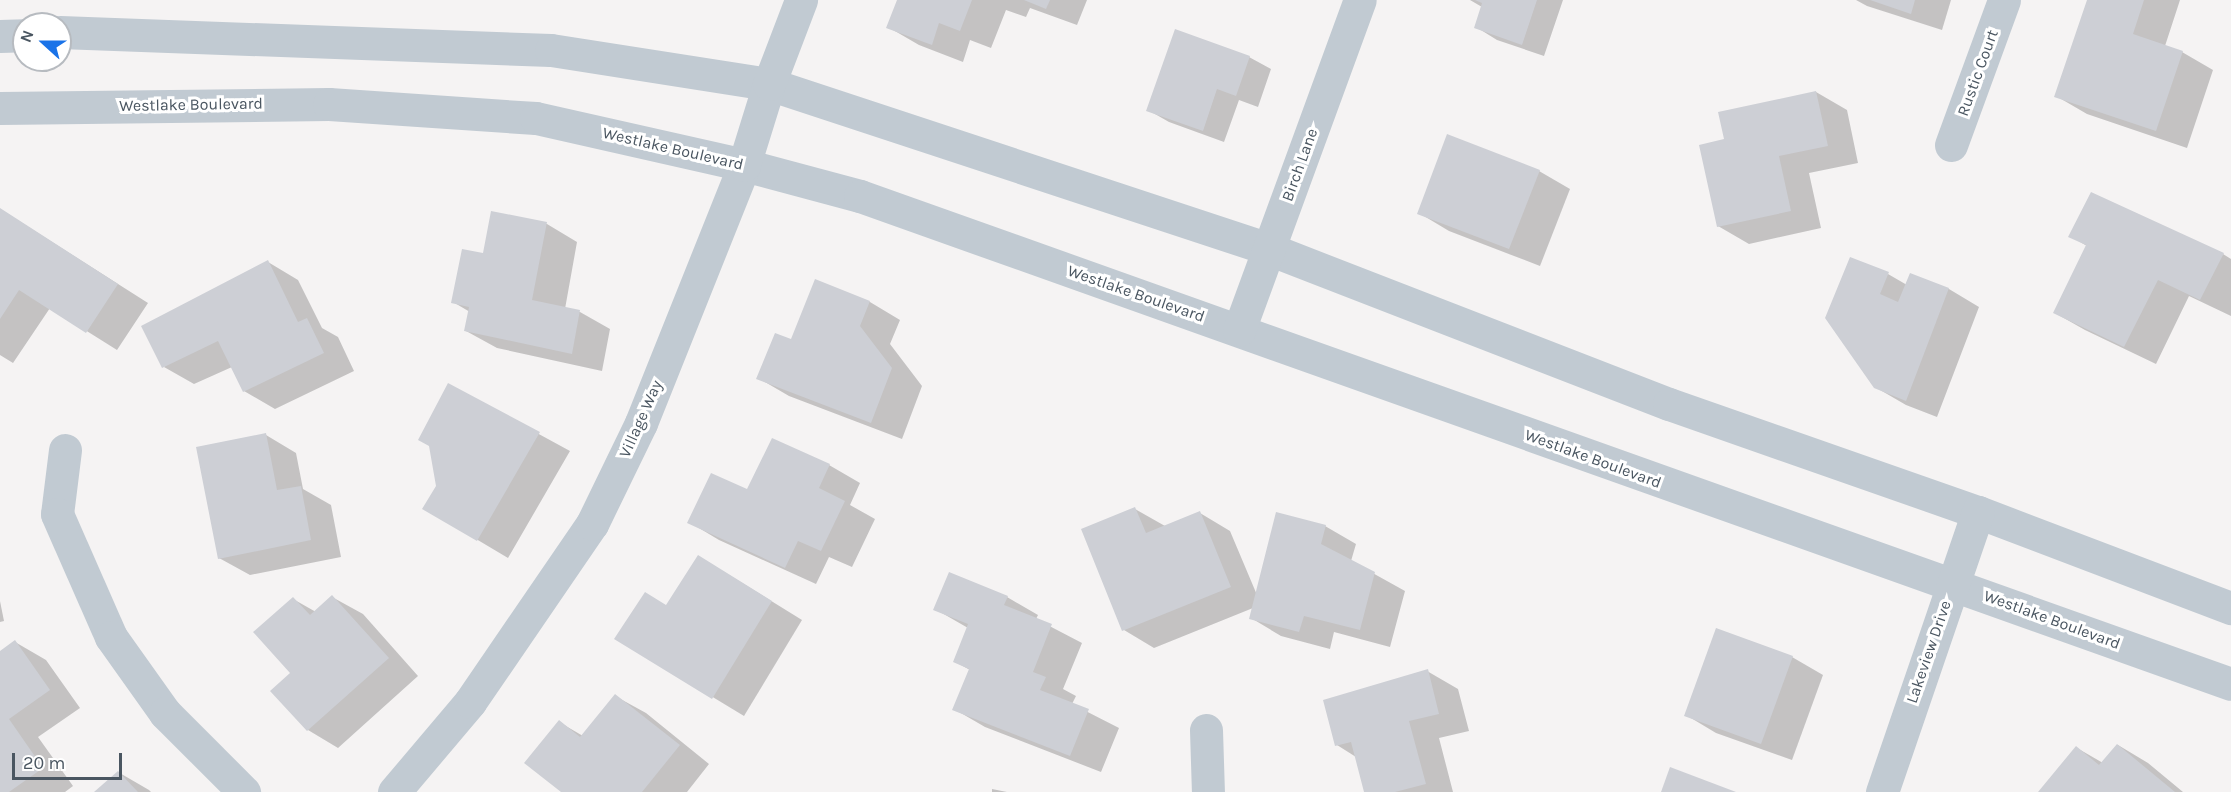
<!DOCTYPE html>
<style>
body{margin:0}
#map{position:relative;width:2231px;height:792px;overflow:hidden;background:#f5f3f3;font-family:Karla,sans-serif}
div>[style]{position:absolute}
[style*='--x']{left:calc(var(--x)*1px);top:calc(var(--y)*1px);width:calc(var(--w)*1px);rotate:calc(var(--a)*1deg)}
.shadow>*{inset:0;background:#0003}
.building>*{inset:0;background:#cdcfd5}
.minor>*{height:33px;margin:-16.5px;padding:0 16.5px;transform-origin:16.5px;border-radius:16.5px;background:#c1cad2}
span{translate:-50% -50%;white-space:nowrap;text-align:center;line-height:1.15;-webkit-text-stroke:6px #fff;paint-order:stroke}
.street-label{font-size:16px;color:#4a5661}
.north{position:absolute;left:12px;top:12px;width:60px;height:60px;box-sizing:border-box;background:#fff;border:2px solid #b7bbc0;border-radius:50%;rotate:291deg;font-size:16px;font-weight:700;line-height:24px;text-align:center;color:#4a5661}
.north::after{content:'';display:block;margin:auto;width:21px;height:27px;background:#1a73e8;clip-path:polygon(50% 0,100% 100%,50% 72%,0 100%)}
.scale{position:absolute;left:12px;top:753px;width:110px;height:27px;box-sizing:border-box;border:3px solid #4a5661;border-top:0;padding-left:8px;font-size:18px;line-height:21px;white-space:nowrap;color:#4a5661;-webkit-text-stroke:4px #fff;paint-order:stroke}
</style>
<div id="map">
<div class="shadow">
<i style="clip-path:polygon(898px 0,1087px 0,1077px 25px,1030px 8px,1026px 17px,1006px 10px,991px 48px,970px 40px,963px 62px,919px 45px,888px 27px)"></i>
<i style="clip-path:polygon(1470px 0,1563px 0,1544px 56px,1497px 40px,1476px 27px,1482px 7px)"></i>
<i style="clip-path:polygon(1856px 0,1951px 0,1942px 30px,1867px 6px)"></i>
<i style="clip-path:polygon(2089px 0,2180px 0,2165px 46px,2182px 52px,2213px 70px,2187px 148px,2087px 114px,2056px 96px)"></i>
<i style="clip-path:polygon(1249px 57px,1271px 69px,1258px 107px,1239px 100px,1224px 142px,1169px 122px,1148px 110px)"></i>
<i style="clip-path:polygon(1816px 92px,1847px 110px,1858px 163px,1809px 173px,1821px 228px,1749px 244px,1718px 226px,1726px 140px)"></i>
<i style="clip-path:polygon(1539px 171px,1570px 189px,1540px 266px,1449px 231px,1419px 213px)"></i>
<i style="clip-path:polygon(0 209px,148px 303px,117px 350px,50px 308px,13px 363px,0 355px)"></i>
<i style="clip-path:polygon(492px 213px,547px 224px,577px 242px,565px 309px,580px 312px,610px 329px,602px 371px,497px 348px,466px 331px,470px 312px,453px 302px,484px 255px)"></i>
<i style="clip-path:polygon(2070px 236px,2223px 254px,2231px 259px,2231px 316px,2189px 296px,2156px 364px,2085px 330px,2055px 313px,2087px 246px)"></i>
<i style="clip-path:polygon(268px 262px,298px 280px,322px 328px,338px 337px,354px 371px,275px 409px,244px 391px,232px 367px,194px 384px,164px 367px)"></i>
<i style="clip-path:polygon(1888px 274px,1907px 285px,1911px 275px,1949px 289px,1979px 307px,1937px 417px,1906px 405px,1875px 387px,1827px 317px)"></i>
<i style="clip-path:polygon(815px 281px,870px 302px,900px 320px,890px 344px,922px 386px,902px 439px,789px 396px,758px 378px,792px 341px)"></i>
<i style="clip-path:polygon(449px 385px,570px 451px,508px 558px,424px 508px,438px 486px)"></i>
<i style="clip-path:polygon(266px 435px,296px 453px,303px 489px,331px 505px,341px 557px,250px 575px,219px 558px)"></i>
<i style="clip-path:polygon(829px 465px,860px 483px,850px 505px,875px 519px,852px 567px,829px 557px,816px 584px,719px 540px,689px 522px,748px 491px)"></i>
<i style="clip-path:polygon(1135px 509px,1165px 526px,1200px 513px,1230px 531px,1257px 595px,1325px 526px,1356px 544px,1351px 561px,1405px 591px,1390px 647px,1334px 632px,1330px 649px,1281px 636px,1251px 618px,1253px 608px,1154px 648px,1124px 630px)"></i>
<i style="clip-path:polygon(729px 575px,802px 620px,744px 716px,617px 639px,667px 606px)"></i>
<i style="clip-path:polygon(332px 597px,363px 614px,418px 676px,338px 748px,308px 730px,292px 673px,293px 599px,316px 612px)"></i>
<i style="clip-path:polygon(1007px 597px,1038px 615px,1036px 619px,1082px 643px,1063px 689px,1076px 696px,1072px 704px,1119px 728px,1101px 772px,985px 727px,954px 709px,970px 670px,954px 661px,968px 628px,935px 609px)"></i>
<i style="clip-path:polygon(0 601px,4px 621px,0 622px)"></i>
<i style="clip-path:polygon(15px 642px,46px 660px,80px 708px,38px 737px,73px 786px,65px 792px,0 792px,0 653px)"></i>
<i style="clip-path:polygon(1792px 657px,1823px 675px,1792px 760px,1716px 733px,1686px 715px)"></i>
<i style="clip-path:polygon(1427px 671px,1458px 689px,1469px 731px,1439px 738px,1453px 792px,1366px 792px,1356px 757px,1337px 745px)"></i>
<i style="clip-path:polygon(615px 696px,646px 713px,709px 764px,687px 792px,563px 792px,559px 722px,583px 736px)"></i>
<i style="clip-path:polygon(2118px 745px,2148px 763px,2183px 792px,2040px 792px,2077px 748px,2103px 763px)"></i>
<i style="clip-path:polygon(118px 772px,149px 790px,151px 792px,97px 792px)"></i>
<i style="clip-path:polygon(992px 789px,1007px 792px,992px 792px)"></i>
</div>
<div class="building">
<i style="clip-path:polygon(897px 0,972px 0,960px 31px,939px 23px,932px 45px,886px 28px)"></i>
<i style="clip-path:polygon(1024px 0,1050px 0,1046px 9px)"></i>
<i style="clip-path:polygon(1475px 0,1537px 0,1522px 45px,1474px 28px,1482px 3px)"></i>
<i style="clip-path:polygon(1870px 0,1915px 0,1911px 14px)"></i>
<i style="clip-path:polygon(2087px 0,2144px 0,2133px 34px,2183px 51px,2156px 131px,2054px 97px)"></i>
<i style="clip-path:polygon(1175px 29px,1250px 56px,1236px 96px,1217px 89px,1203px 131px,1146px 111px)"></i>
<i style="clip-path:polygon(1816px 91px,1828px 146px,1779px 156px,1791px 211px,1717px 227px,1699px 145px,1724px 139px,1718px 112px)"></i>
<i style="clip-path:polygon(1447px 134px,1540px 170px,1509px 249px,1417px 214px)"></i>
<i style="clip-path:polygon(2091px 192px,2224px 253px,2200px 300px,2158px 280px,2124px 347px,2053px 313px,2086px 245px,2068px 237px)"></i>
<i style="clip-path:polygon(0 208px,118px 284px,86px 333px,19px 290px,0 319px)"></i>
<i style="clip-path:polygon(491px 211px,547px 222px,532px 300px,580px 310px,572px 354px,464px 331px,469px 307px,451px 303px,462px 249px,483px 253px)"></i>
<i style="clip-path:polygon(1850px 257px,1889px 272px,1880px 294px,1898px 302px,1910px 273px,1949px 288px,1906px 401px,1874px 388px,1825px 318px)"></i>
<i style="clip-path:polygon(268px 260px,298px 322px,307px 318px,324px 353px,243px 392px,218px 341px,162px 368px,141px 326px)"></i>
<i style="clip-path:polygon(815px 279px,870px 301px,860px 326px,892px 368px,871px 423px,756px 379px,775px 333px,791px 339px)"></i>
<i style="clip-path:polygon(448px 383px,540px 432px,477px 541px,422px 509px,436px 486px,429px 446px,418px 440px)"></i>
<i style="clip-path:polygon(266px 433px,277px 490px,301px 486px,311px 540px,218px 559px,196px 447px)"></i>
<i style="clip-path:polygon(772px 438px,830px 464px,819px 488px,845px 501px,821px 551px,798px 541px,785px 568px,687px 523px,711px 473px,747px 489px)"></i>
<i style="clip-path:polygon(1135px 507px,1146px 533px,1200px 511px,1231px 587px,1122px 631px,1081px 529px)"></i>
<i style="clip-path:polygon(1276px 512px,1326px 525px,1321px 544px,1375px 572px,1360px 630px,1304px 616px,1299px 632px,1249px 619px)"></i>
<i style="clip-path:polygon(698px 555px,772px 601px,712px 699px,614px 639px,645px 592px,666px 605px)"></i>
<i style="clip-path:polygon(949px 572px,1008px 596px,1004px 605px,1052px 624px,1033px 672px,1046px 677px,1040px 690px,1089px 709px,1070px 756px,952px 710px,969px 669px,953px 662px,968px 624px,933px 610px)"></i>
<i style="clip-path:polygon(332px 595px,389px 658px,307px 731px,270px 691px,290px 673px,253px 632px,293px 597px,310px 615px)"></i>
<i style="clip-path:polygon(1716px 628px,1793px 656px,1761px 744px,1684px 716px)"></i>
<i style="clip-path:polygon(15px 640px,50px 690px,9px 719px,43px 768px,9px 792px,0 792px,0 651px)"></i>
<i style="clip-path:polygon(1428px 669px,1439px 714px,1409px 721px,1426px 784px,1395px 792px,1364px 792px,1351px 742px,1335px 746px,1323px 700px)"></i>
<i style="clip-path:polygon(615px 694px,680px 745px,642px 792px,561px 792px,524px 763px,559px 720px,580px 737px)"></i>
<i style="clip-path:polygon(2117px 744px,2175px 792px,2038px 792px,2076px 746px,2099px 765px)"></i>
<i style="clip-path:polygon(1670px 767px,1736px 792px,1661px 792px)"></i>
<i style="clip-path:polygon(118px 771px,138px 792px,94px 792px)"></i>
</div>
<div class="minor">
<i style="--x:60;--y:32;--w:491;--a:2.1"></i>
<i style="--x:551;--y:50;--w:221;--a:8.9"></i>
<i style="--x:769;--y:84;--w:527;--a:18.26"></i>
<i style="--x:1269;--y:249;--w:429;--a:21.2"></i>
<i style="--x:1669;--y:404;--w:327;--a:19.3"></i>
<i style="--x:1978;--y:512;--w:271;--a:20.8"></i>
<i style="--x:0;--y:36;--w:24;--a:-2"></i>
<i style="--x:0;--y:108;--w:329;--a:-0.7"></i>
<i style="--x:329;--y:104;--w:207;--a:3.9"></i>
<i style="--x:536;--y:118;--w:213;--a:12.7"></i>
<i style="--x:744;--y:165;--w:120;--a:15"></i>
<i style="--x:860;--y:196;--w:1455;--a:19.59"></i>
<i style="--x:1951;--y:145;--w:154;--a:-69.9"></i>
<i style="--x:1239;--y:330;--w:351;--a:-69.9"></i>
<i style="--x:65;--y:450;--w:64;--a:97.1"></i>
<i style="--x:57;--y:514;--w:134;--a:66.3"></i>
<i style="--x:111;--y:637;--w:93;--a:54.6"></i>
<i style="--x:165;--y:713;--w:112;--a:45"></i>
<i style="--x:1206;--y:730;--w:62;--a:88.2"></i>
<i style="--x:394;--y:792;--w:118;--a:-49.8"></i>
<i style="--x:470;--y:702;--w:216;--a:-55.6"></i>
<i style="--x:592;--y:524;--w:112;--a:-64.1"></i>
<i style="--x:641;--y:423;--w:278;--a:-68.2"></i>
<i style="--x:744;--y:165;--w:85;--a:-72.8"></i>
<i style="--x:769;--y:84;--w:90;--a:-69.1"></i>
<i style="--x:1882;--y:792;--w:296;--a:-71.1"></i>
</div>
<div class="street-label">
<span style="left:1978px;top:73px;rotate:-70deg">Rustic Court</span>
<span style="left:191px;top:105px;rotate:-1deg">Westlake Boulevard</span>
<span style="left:673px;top:149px;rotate:13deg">Westlake Boulevard</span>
<span style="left:1300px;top:165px;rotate:-70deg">Birch Lane</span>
<span style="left:1136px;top:294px;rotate:19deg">Westlake Boulevard</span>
<span style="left:641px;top:419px;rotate:-66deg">Village Way</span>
<span style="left:1593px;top:459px;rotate:20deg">Westlake Boulevard</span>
<span style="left:2052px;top:620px;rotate:20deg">Westlake Boulevard</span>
<span style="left:1929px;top:652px;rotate:-71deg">Lakeview Drive</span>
</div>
<div class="north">N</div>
<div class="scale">20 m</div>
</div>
